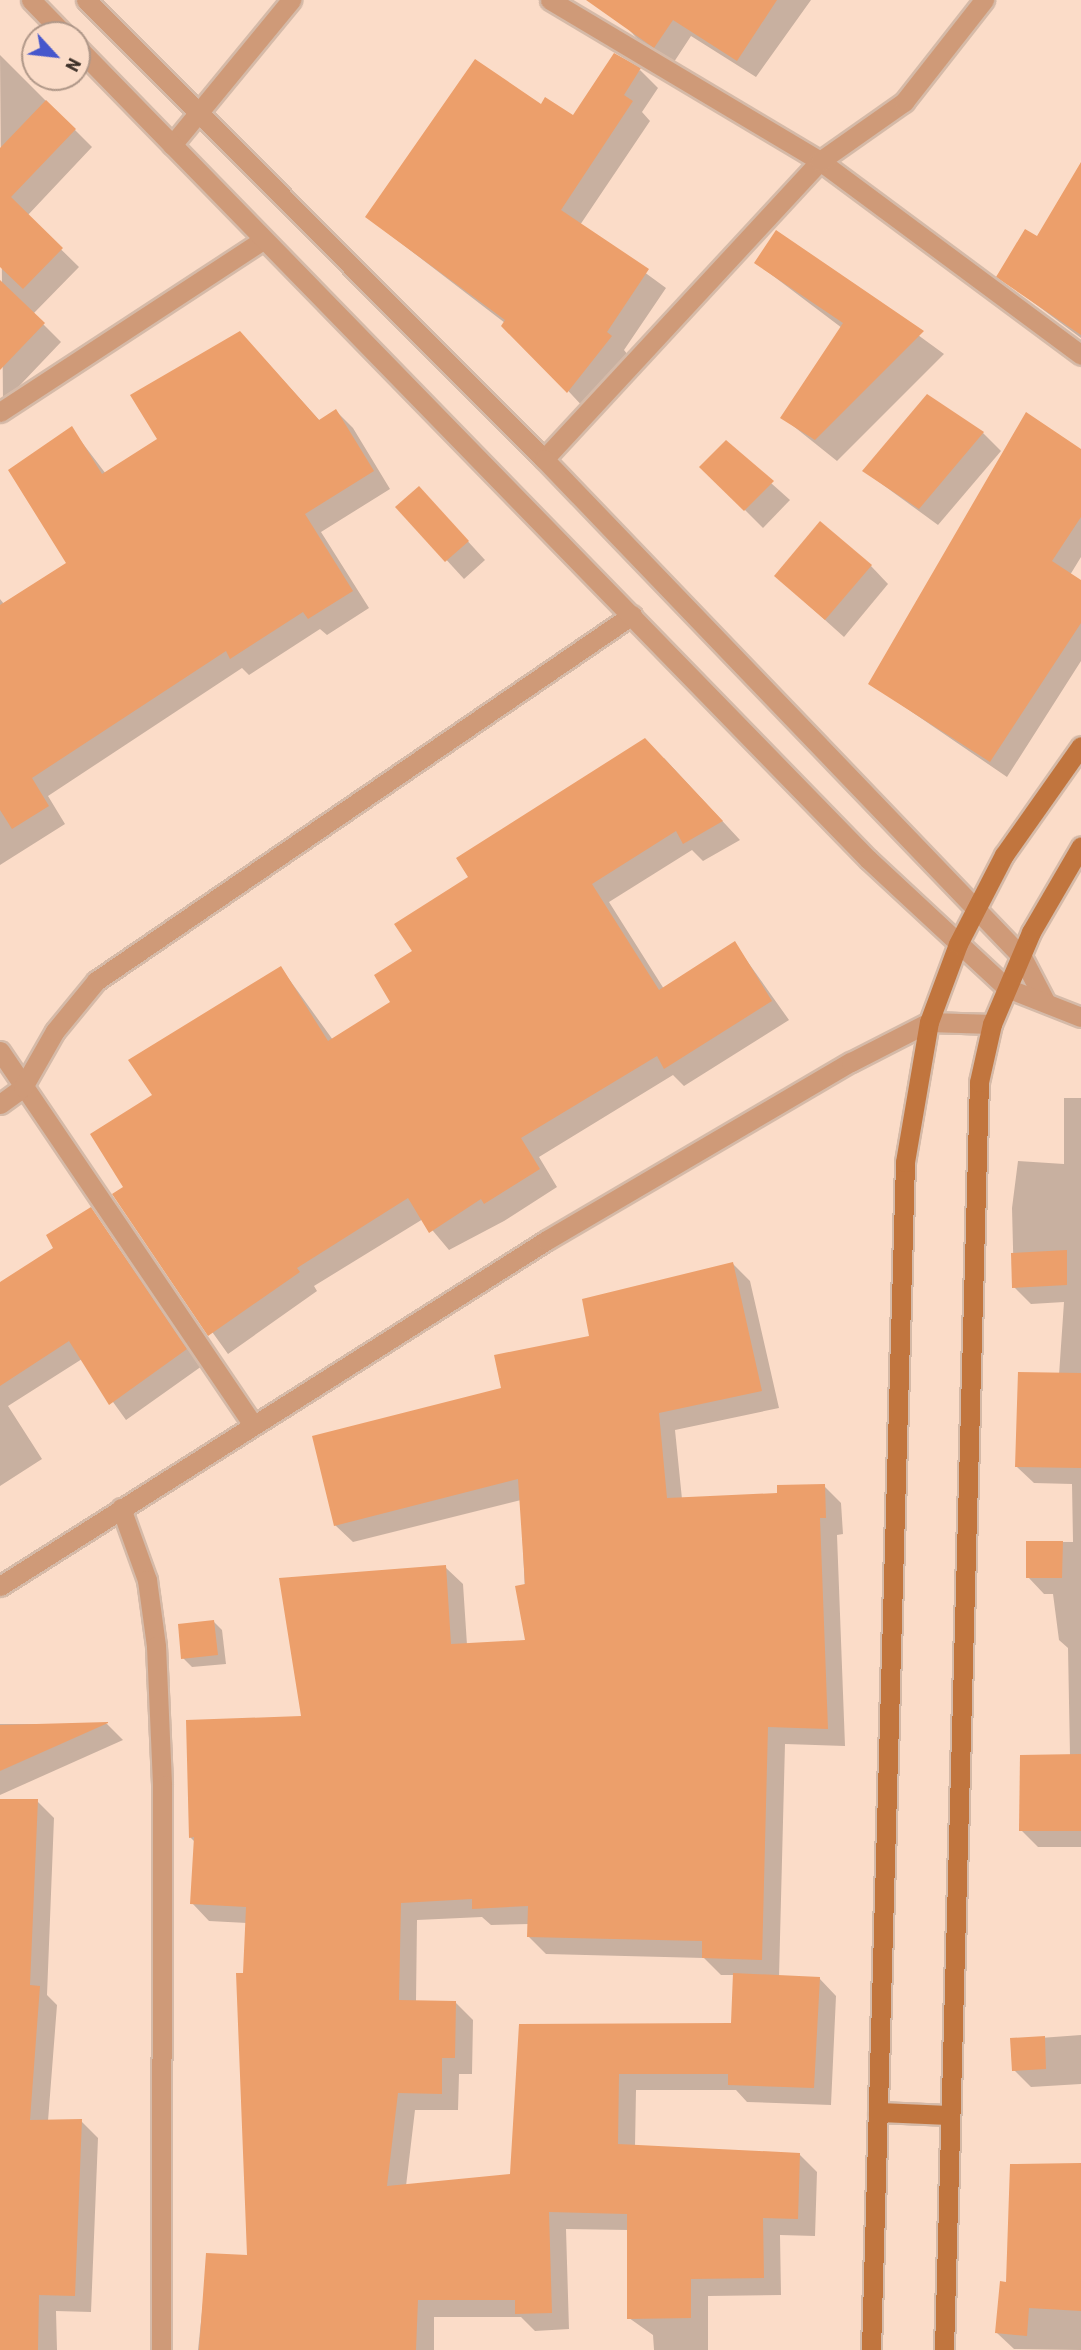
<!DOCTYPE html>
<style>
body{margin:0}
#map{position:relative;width:1081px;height:2350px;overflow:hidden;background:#fbdcc8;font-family:"Roboto Condensed",sans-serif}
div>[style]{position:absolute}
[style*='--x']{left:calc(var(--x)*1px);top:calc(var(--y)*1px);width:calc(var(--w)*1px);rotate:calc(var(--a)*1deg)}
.shadow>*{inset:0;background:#0003}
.building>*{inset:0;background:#ec9f6b}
.roads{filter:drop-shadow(2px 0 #d5baa8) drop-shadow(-2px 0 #d5baa8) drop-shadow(0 2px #d5baa8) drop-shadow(0 -2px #d5baa8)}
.minor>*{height:19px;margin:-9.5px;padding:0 9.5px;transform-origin:9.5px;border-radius:9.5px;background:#cf9a78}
.tertiary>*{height:19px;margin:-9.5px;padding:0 9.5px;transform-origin:9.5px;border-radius:9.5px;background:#cf9a78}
.secondary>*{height:19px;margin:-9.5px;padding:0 9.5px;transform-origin:9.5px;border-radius:9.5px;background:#c1753e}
span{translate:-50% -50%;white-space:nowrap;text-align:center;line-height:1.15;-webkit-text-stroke:5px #fbdcc8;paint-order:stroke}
.north{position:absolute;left:21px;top:21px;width:70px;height:70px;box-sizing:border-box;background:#fbdcc8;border:2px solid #af9788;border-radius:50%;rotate:117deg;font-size:19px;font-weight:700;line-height:28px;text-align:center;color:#3c3028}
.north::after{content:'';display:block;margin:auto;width:24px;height:32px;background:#4657cc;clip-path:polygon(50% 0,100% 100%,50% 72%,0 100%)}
</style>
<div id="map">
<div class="shadow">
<i style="clip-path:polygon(601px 0,811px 0,756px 77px,691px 36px,674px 62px,648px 50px)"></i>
<i style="clip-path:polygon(0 55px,92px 147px,27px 216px,79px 267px,33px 314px,61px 342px,3px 403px)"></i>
<i style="clip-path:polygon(640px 70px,658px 88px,642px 112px,650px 121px,580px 225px,666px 288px,624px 350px,628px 355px,586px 410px,505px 323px,367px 217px,541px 106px,574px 118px)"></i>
<i style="clip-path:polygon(1081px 165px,1081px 338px,998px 276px,1037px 238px)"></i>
<i style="clip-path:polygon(777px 232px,944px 354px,837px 461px,782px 417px,842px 328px,756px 263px)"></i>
<i style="clip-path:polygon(257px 351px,320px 421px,336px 411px,353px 428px,390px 489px,321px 532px,369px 608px,327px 635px,320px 629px,249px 675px,242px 668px,48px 796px,65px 824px,0 865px,0 599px,4px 604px,69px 563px,71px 428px,106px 474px,160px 439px)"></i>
<i style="clip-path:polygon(983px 433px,1001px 451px,938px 525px,864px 471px)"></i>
<i style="clip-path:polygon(726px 443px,790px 500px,763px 528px,702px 467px)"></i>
<i style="clip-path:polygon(1081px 451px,1081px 557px,1070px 575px,1081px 582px,1081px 661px,1007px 777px,871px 684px)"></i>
<i style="clip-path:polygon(419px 488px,485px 560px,464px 579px,398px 507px)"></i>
<i style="clip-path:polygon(871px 566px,888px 584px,844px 637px,776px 576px)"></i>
<i style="clip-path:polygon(664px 758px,740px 840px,703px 861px,692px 850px,609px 902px,664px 989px,735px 944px,789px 1020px,684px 1086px,673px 1075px,539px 1157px,557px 1187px,504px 1221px,449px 1250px,423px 1219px,314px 1286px,317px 1291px,228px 1354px,114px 1195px,125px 1188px,154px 1096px,281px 968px,333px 1040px,392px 1002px,414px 952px)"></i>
<i style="clip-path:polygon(1064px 1098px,1081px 1098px,1081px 1847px,1038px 1847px,1021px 1830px,1070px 1756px,1068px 1648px,1059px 1640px,1053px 1594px,1044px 1594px,1028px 1577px,1028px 1542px,1073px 1542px,1072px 1484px,1034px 1483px,1017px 1467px,1059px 1375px,1064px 1302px,1031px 1304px,1014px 1287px,1012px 1208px,1018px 1161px,1064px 1164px)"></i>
<i style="clip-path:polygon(91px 1209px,202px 1366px,126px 1420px,82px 1359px,8px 1406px,42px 1459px,0 1486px,0 1284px,56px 1249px)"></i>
<i style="clip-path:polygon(evenodd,733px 1264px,750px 1281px,779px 1408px,675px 1430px,682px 1499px,779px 1495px,824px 1486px,841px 1503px,843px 1534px,837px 1535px,845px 1746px,785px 1744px,779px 1977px,819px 1978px,836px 1996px,831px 2105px,747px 2102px,736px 2090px,636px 2090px,635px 2147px,799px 2154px,817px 2172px,815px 2236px,780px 2235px,781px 2295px,708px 2296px,708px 2350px,654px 2350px,653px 2335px,629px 2318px,629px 2230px,566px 2229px,569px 2329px,535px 2331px,521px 2317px,434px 2317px,434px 2350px,198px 2350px,208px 2255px,249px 2257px,247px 1923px,209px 1921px,192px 1903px,195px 1842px,190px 1837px,445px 1567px,463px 1584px,467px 1645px,527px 1641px,521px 1500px,353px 1542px,335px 1525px,503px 1390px,733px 1264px,482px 1917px,491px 1925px,529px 1924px,529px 1937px,546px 1954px,704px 1958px,721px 1975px,735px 1975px,732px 2025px,520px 2026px,512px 2176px,406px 2186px,415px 2110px,458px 2110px,459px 2074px,472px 2074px,473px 2020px,455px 2002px,416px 2002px,417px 1920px,482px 1917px)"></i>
<i style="clip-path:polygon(213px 1621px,222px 1630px,226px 1664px,192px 1667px,183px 1658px)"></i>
<i style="clip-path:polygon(0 1724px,107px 1724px,123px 1740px,0 1795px)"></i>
<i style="clip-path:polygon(0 1801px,37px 1801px,54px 1818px,47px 1995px,57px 2005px,48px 2121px,81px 2121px,98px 2138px,91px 2312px,56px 2311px,57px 2350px,0 2350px)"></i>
<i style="clip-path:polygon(1081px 2035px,1081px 2084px,1031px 2087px,1014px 2070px,1012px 2040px)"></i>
<i style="clip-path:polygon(1081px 2164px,1081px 2350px,1014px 2349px,997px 2333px,1008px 2284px)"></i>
</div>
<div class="building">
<i style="clip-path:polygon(586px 0,777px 0,737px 61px,673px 20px,654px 48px)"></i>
<i style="clip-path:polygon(614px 53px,641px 68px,624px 95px,633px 101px,561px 210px,649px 269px,607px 332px,612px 336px,567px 393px,501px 326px,505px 320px,365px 217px,475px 59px,541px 104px,545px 97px,573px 115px)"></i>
<i style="clip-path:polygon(46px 100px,76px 129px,11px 197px,63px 248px,23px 289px,0 267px,0 148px)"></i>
<i style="clip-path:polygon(1081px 162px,1081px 335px,996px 277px,1025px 229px,1037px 236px)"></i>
<i style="clip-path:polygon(776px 230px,924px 331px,815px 440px,780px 418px,843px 323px,754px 263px)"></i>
<i style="clip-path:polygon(0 280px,45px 323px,0 370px)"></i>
<i style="clip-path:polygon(240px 331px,319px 420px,336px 409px,374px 471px,305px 514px,353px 591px,308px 619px,303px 612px,230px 659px,226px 651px,32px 778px,49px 806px,12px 829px,0 810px,0 605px,66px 563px,8px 470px,72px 426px,102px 474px,157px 439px,130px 395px)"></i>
<i style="clip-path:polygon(927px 394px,984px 432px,919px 509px,862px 471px)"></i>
<i style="clip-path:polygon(1026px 412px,1081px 449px,1081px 517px,1052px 561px,1081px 580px,1081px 623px,990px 762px,868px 684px)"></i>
<i style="clip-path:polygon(726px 440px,774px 481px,744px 511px,699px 467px)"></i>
<i style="clip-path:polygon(419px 486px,469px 541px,445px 562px,395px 507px)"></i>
<i style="clip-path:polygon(820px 521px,872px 565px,825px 620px,774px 576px)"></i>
<i style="clip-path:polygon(645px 738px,723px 821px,683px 844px,676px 831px,592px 884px,659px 990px,735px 941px,772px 1001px,664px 1069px,657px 1056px,521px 1138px,540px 1169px,484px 1204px,481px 1199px,429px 1233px,408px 1198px,297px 1268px,300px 1272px,208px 1336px,112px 1194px,123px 1187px,90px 1134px,152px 1095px,128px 1060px,281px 966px,328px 1041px,390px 1002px,374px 975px,412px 951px,394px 924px,468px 877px,456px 858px)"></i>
<i style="clip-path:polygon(91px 1207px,187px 1349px,109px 1405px,69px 1341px,0 1386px,0 1282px,53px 1248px,46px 1235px)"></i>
<i style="clip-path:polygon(1067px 1250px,1067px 1285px,1012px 1288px,1011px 1253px)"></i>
<i style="clip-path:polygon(733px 1262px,762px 1391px,659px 1413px,667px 1498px,777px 1493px,777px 1485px,825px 1484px,826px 1518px,820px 1518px,828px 1729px,768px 1727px,762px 1960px,702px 1958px,702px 1941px,527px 1937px,528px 1906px,472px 1909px,472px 1899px,401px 1903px,399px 2000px,456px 2001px,455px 2058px,442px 2058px,442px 2094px,398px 2093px,387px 2186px,510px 2174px,519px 2024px,731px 2023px,733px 1973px,820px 1977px,814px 2088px,728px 2085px,728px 2074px,619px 2074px,618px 2144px,800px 2153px,798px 2219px,763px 2218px,764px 2278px,691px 2279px,691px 2318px,627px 2319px,627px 2214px,549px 2212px,552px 2313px,515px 2314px,515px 2300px,418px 2300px,416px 2350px,199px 2350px,206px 2253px,247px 2255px,236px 1973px,243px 1973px,246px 1907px,190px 1904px,194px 1837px,189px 1838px,186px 1720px,301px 1716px,279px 1578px,446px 1565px,451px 1644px,525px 1640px,515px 1586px,525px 1584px,518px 1479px,334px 1526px,312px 1436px,501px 1388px,494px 1355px,589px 1336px,582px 1299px)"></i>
<i style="clip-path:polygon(1018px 1372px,1081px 1373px,1081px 1468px,1015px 1467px)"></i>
<i style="clip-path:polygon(1026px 1541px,1063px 1541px,1062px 1578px,1026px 1578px)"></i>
<i style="clip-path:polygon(214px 1620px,218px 1655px,181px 1659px,178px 1624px)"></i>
<i style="clip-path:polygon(108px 1722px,108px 1723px,0 1771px,0 1725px)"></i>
<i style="clip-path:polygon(1081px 1754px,1081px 1831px,1019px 1831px,1020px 1755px)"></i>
<i style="clip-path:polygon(0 1799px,38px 1799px,30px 1985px,40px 1986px,30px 2120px,82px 2119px,75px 2296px,39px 2295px,38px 2350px,0 2350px)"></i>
<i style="clip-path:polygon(1045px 2036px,1046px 2069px,1012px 2071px,1010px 2038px)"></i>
<i style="clip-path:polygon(1081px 2163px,1081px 2311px,1029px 2308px,1027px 2336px,995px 2333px,1000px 2281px,1006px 2282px,1010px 2164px)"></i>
</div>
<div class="roads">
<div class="minor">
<i style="--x:550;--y:0;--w:314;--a:30.8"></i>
<i style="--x:820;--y:161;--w:325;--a:36.6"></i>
<i style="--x:172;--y:145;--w:188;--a:-50.6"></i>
<i style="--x:0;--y:412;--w:314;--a:-33.2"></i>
<i style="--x:544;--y:459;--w:406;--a:-47.2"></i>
<i style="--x:820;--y:161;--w:103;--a:-35.1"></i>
<i style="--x:904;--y:102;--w:130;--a:-51.9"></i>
<i style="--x:1022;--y:957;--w:50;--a:62.4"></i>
<i style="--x:1007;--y:988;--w:79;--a:21.4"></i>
<i style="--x:0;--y:1051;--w:449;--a:55.9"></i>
<i style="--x:0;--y:1104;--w:29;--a:-36"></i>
<i style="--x:23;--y:1087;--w:64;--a:-60.3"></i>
<i style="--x:55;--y:1031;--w:65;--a:-50.6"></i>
<i style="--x:96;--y:981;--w:649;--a:-34.33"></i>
<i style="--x:121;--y:1508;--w:77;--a:70.1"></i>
<i style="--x:147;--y:1580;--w:67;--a:82.2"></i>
<i style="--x:156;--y:1646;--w:139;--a:87.5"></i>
<i style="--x:162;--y:1785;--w:565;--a:90.1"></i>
</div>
<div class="tertiary">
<i style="--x:31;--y:0;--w:49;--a:45.8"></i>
<i style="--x:86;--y:0;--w:648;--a:45.06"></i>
<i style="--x:544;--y:459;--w:690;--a:46.17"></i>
<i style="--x:77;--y:47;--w:1134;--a:45.75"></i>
<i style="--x:868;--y:859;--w:190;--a:42.9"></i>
<i style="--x:0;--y:1586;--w:647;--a:-32.32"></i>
<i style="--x:547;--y:1240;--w:352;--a:-30.4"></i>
<i style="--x:851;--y:1062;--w:88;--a:-27.1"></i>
<i style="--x:929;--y:1022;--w:63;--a:1.8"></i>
</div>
<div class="secondary">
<i style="--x:878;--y:2112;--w:72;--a:2.4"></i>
<i style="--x:871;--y:2350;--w:1188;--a:-88.36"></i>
<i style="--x:905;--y:1162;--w:142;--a:-80.3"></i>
<i style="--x:929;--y:1022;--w:83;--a:-69.6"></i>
<i style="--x:958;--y:944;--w:100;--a:-62.7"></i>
<i style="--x:1004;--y:855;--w:133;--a:-54.8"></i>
<i style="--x:944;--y:2350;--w:1268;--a:-88.42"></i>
<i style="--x:979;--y:1082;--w:59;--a:-77.4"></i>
<i style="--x:992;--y:1024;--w:100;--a:-67"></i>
<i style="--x:1031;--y:932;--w:99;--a:-59.8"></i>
</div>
</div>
<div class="north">N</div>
</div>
